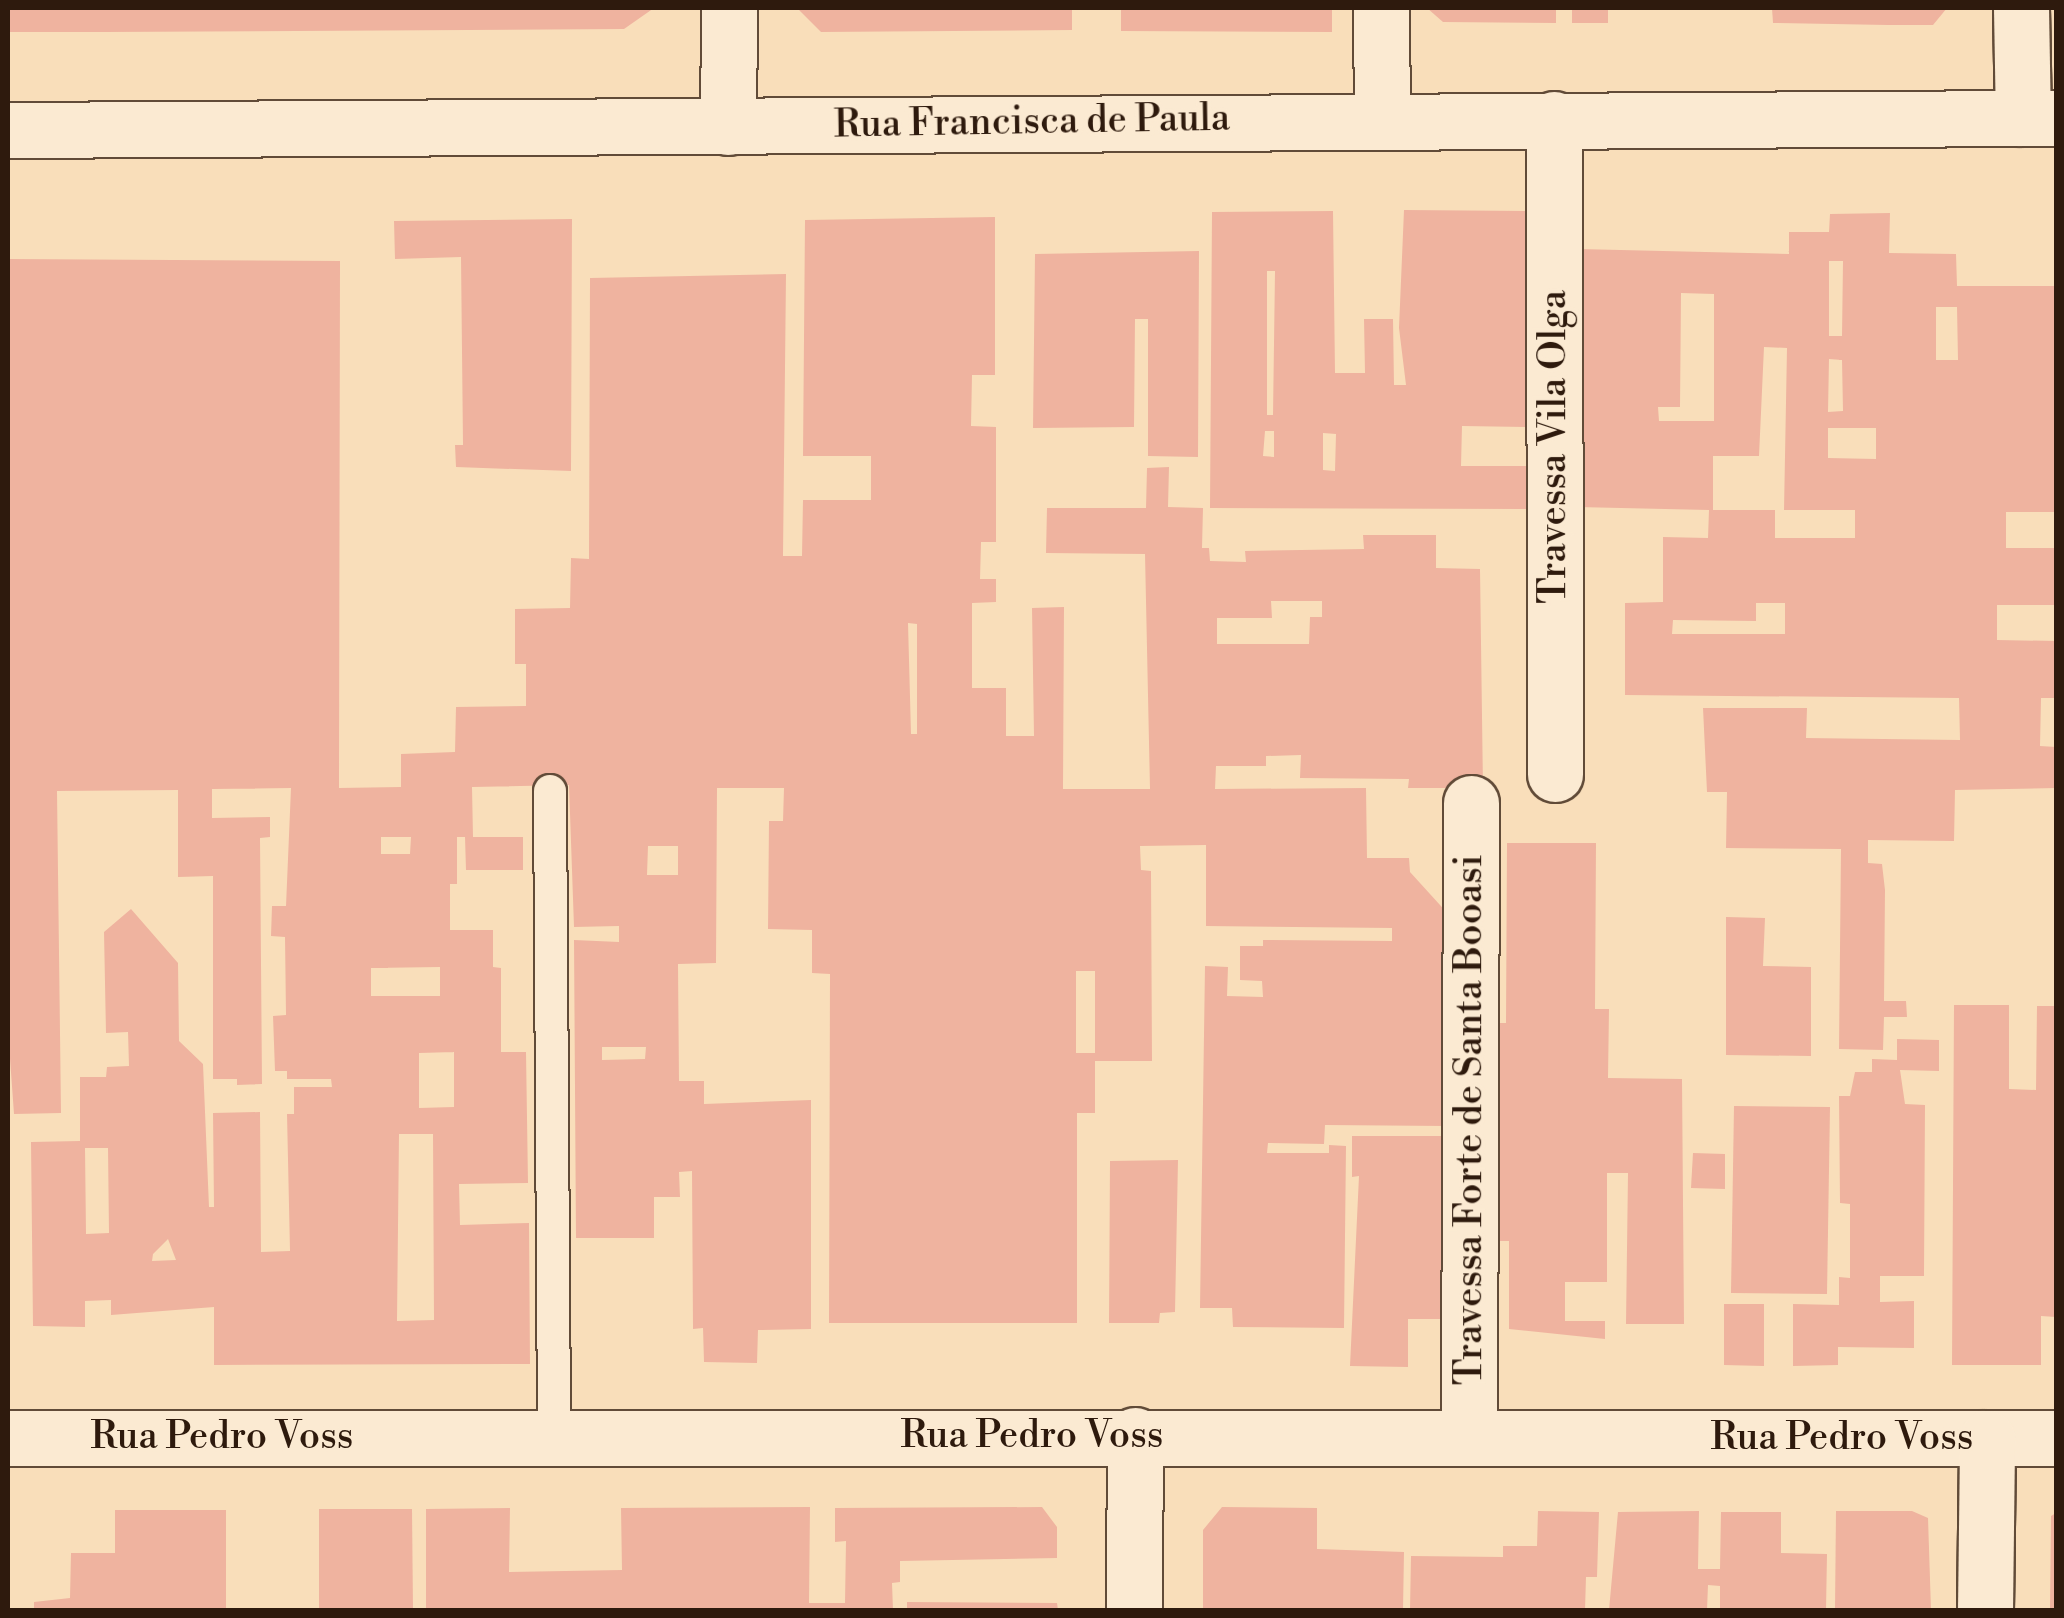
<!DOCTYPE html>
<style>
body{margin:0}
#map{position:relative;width:2064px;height:1618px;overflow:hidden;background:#f9deba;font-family:"Libre Bodoni",serif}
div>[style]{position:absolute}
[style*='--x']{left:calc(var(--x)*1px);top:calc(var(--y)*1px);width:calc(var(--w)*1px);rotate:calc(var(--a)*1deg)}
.building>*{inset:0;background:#efb39f}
.roads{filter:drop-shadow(2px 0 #614b38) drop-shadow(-2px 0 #614b38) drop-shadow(0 2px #614b38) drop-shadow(0 -2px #614b38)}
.service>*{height:32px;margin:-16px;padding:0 16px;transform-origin:16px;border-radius:16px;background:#fbead2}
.minor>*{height:55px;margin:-27.5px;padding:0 27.5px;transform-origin:27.5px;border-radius:27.5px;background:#fbead2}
span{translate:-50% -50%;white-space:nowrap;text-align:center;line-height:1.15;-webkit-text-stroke:8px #fbead2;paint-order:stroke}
.street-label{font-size:38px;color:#2e1a0d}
.frame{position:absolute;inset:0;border:10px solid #2e1a0d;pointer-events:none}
</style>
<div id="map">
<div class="building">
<i style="clip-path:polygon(8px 8px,654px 8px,624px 29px,105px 32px,8px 32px)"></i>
<i style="clip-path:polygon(797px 8px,1072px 8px,1072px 30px,821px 32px)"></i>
<i style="clip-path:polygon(1121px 8px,1332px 8px,1332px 32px,1121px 31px)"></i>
<i style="clip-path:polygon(1427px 8px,1556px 8px,1556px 23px,1443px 22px)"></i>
<i style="clip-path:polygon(1572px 8px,1608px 8px,1608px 23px,1572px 23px)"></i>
<i style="clip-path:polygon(1772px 8px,1947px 8px,1933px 25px,1888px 25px,1773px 23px)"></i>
<i style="clip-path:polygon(evenodd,1404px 210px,1528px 211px,1527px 427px,1462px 426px,1461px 466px,1528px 466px,1527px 509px,1210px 508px,1212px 212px,1333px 211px,1335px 373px,1365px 373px,1364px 319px,1393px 319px,1394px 385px,1406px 385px,1399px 328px,1404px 210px,1267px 271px,1275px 271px,1273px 415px,1267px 415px,1267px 271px,1404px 210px,1265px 431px,1274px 431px,1274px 457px,1263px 456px,1265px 431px,1404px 210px,1323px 433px,1336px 434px,1335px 471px,1323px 470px,1323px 433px)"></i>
<i style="clip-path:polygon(evenodd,1890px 213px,1889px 253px,1956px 254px,1957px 286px,2056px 286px,2056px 512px,2006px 512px,2006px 548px,2056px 548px,2056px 605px,1997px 605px,1997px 640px,2056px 641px,2056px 698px,2041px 698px,2040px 746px,2056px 747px,2056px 788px,1955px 790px,1954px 841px,1868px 840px,1868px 863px,1882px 864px,1885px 890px,1884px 1001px,1906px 1001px,1907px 1017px,1884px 1017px,1883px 1050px,1839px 1049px,1841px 849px,1726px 848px,1727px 792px,1707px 792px,1703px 708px,1807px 708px,1806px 738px,1960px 740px,1959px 698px,1625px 695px,1625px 603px,1663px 602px,1663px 537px,1708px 538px,1709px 510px,1577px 507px,1578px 249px,1789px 254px,1789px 232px,1829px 232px,1830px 214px,1890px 213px,1829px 261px,1843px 261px,1842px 336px,1829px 336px,1829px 261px,1890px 213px,1681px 293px,1714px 294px,1714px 421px,1659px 421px,1658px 407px,1680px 407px,1681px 293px,1890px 213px,1936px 307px,1957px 307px,1958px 360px,1936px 360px,1936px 307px,1890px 213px,1764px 347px,1787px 348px,1784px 510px,1855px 510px,1855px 538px,1775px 538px,1775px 510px,1713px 510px,1713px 456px,1759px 456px,1764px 347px,1890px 213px,1829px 359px,1842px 360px,1843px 411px,1828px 412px,1829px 359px,1890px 213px,1828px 428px,1876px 428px,1876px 459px,1828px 458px,1828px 428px,1890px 213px,1756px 603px,1785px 603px,1785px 634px,1672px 634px,1673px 620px,1756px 621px,1756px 603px)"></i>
<i style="clip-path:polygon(evenodd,995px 217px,995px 375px,972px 375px,971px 426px,996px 427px,996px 542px,981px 542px,980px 579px,996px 579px,996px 602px,972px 603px,972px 688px,1006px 688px,1006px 736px,1034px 736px,1032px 608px,1064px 607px,1063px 789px,1150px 789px,1145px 554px,1046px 553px,1047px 508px,1146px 508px,1147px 468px,1169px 467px,1168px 507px,1203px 508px,1202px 548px,1209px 548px,1210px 561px,1246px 562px,1245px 551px,1364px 549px,1363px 535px,1436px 535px,1436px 568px,1480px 569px,1483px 788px,1408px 788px,1409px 779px,1300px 778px,1301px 755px,1266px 756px,1266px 766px,1216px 766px,1215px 789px,1366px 788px,1367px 858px,1409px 858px,1410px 872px,1450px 916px,1447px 1126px,1325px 1125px,1324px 1144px,1268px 1143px,1267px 1153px,1329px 1153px,1329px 1145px,1346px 1146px,1344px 1328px,1233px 1327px,1232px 1308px,1200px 1308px,1205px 966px,1228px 967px,1227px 996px,1263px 997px,1262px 981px,1240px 980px,1240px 946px,1263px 946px,1263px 940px,1392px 941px,1392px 928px,1206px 926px,1206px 845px,1140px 846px,1141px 870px,1151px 871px,1152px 1061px,1095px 1061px,1095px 1113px,1077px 1113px,1077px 1323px,829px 1323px,830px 974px,812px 973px,812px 930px,768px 929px,769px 821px,783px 821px,784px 788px,717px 788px,716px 963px,678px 964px,679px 1081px,704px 1081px,704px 1104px,811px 1100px,811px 1329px,758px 1330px,757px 1363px,704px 1362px,703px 1328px,693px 1329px,692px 1171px,679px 1172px,680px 1197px,654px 1197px,654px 1238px,576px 1238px,574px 940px,619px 942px,619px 926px,574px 927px,569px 785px,472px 787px,473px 837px,523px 837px,523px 870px,466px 870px,465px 837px,457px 837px,457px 884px,450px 884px,450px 930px,493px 930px,493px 967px,501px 968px,501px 1052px,526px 1052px,528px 1183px,459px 1184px,460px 1225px,529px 1223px,530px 1364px,214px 1365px,214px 1307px,111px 1315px,111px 1300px,85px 1301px,85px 1327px,33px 1326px,31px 1142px,80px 1141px,80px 1077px,106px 1077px,107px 1067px,129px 1066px,128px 1032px,106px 1033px,104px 932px,131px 909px,178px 963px,179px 1041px,203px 1064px,209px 1207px,214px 1207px,213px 1113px,260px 1112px,261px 1252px,290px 1251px,287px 1114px,294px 1114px,294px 1087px,332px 1087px,331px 1079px,287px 1079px,287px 1071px,275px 1071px,273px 1016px,286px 1015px,285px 937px,271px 936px,272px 906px,286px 906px,291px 788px,212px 789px,212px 818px,270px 817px,270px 837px,260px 838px,262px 1084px,237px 1085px,237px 1079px,213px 1079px,213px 876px,178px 877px,178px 790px,57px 791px,61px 1113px,14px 1114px,8px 1031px,8px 259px,340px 261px,339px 788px,401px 787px,401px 754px,455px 752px,456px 707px,526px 706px,526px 664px,515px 664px,515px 609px,570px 608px,571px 558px,589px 559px,590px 278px,786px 274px,783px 556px,802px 556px,803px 500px,871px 500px,871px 456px,803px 456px,805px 220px,995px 217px,1271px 601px,1322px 601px,1322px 617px,1310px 617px,1309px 644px,1217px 644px,1217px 618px,1272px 618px,1271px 601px,995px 217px,908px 623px,917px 624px,917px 734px,911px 734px,908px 623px,995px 217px,381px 837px,411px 837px,410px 854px,381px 854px,381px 837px,995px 217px,648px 846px,678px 846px,678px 875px,647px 875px,648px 846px,995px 217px,440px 967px,440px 996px,371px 996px,371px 968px,440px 967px,995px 217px,1076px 971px,1095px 971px,1095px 1053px,1076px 1053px,1076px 971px,995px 217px,602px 1047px,646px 1047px,645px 1059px,602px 1060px,602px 1047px,995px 217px,454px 1052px,454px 1107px,419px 1108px,419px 1053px,454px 1052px,995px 217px,399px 1134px,433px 1134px,434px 1320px,397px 1321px,399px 1134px,995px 217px,85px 1148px,108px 1148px,109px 1233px,86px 1234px,85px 1148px,995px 217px,168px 1239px,176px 1260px,152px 1261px,153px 1254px,168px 1239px)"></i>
<i style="clip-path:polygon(572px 219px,571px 471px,456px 467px,455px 445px,463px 445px,461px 257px,395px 259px,394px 221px)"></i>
<i style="clip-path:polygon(1199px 251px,1198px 457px,1148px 456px,1148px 319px,1135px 319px,1134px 427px,1033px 428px,1035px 254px)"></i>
<i style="clip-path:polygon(1507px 843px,1596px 843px,1595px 1009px,1609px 1009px,1608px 1078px,1682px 1079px,1684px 1324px,1626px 1324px,1628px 1173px,1607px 1173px,1607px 1282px,1565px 1282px,1565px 1321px,1605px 1321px,1605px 1339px,1509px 1329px,1509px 1241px,1491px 1241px,1494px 1023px,1506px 1023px)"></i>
<i style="clip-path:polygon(1726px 917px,1765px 918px,1763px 966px,1811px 967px,1811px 1056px,1726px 1055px)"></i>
<i style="clip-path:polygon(1954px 1005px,2009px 1005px,2009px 1089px,2036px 1090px,2037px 1006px,2056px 1006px,2056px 1317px,2041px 1316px,2041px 1365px,1952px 1365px)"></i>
<i style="clip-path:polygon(1897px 1039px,1939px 1040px,1939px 1071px,1900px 1070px,1905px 1104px,1925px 1105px,1924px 1276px,1880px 1276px,1880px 1302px,1914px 1301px,1914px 1348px,1838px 1347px,1838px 1365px,1793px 1366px,1793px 1304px,1839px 1305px,1839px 1277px,1850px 1278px,1850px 1204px,1840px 1203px,1839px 1096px,1850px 1096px,1855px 1072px,1872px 1072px,1872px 1059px,1897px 1060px)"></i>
<i style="clip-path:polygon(1734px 1106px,1830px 1107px,1827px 1294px,1731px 1293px)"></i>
<i style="clip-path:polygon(1352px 1136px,1446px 1136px,1443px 1319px,1408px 1319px,1408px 1367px,1350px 1366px,1359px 1176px,1352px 1177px)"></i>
<i style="clip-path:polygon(1693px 1153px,1725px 1154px,1725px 1189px,1691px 1188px)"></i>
<i style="clip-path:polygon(1178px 1160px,1175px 1312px,1160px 1313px,1159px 1323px,1109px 1323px,1110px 1161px)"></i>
<i style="clip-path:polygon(1724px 1304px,1764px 1304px,1764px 1366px,1724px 1365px)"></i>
<i style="clip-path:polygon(810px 1507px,809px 1603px,845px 1603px,846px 1541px,835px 1542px,835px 1508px,1042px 1507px,1057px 1527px,1057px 1558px,900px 1561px,900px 1582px,892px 1583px,893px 1610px,426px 1610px,426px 1509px,510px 1508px,509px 1572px,622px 1570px,621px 1508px)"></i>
<i style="clip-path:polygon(1222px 1507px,1317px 1508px,1317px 1549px,1404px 1552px,1403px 1610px,1203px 1610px,1203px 1530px)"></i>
<i style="clip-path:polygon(319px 1509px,412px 1509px,413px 1610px,319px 1610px)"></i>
<i style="clip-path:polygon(115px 1510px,226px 1510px,226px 1610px,34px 1610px,34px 1602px,70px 1598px,71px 1553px,115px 1553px)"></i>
<i style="clip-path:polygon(1538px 1511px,1599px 1512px,1597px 1577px,1586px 1577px,1585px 1610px,1410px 1610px,1411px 1556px,1503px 1557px,1503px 1546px,1537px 1546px)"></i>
<i style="clip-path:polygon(1699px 1511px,1698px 1569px,1720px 1569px,1721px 1512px,1781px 1512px,1781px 1553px,1827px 1554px,1826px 1610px,1720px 1610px,1720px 1586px,1708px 1585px,1707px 1610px,1609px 1610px,1618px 1512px)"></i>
<i style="clip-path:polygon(1836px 1511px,1912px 1511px,1928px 1518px,1931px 1610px,1835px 1610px)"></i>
<i style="clip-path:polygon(2056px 1513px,2056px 1610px,2050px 1610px,2051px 1516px)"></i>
<i style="clip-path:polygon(907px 1602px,1057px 1603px,1058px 1610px,907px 1610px)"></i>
</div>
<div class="roads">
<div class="service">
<i style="--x:550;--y:791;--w:645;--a:89.64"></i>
</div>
<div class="minor">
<i style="--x:1381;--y:8;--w:111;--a:89.5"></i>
<i style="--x:2021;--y:8;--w:110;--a:89"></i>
<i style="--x:1554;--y:119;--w:655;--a:89.91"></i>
<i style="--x:728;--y:127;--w:119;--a:-89.5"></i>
<i style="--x:8;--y:130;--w:2048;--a:-0.34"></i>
<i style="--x:1469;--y:1436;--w:633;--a:-89.82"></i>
<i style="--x:8;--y:1438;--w:2048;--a:0"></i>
<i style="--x:1134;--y:1610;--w:175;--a:-89.7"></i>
<i style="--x:1985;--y:1610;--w:172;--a:-89.3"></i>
</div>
</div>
<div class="street-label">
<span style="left:1032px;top:122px;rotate:-1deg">Rua Francisca de Paula</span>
<span style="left:1554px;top:447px;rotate:-90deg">Travessa Vila Olga</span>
<span style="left:1470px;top:1120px;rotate:-90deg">Travessa Forte de Santa Booasi</span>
<span style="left:1032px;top:1436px">Rua Pedro Voss</span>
<span style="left:222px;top:1437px">Rua Pedro Voss</span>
<span style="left:1842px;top:1438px">Rua Pedro Voss</span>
</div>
<div class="frame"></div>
</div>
